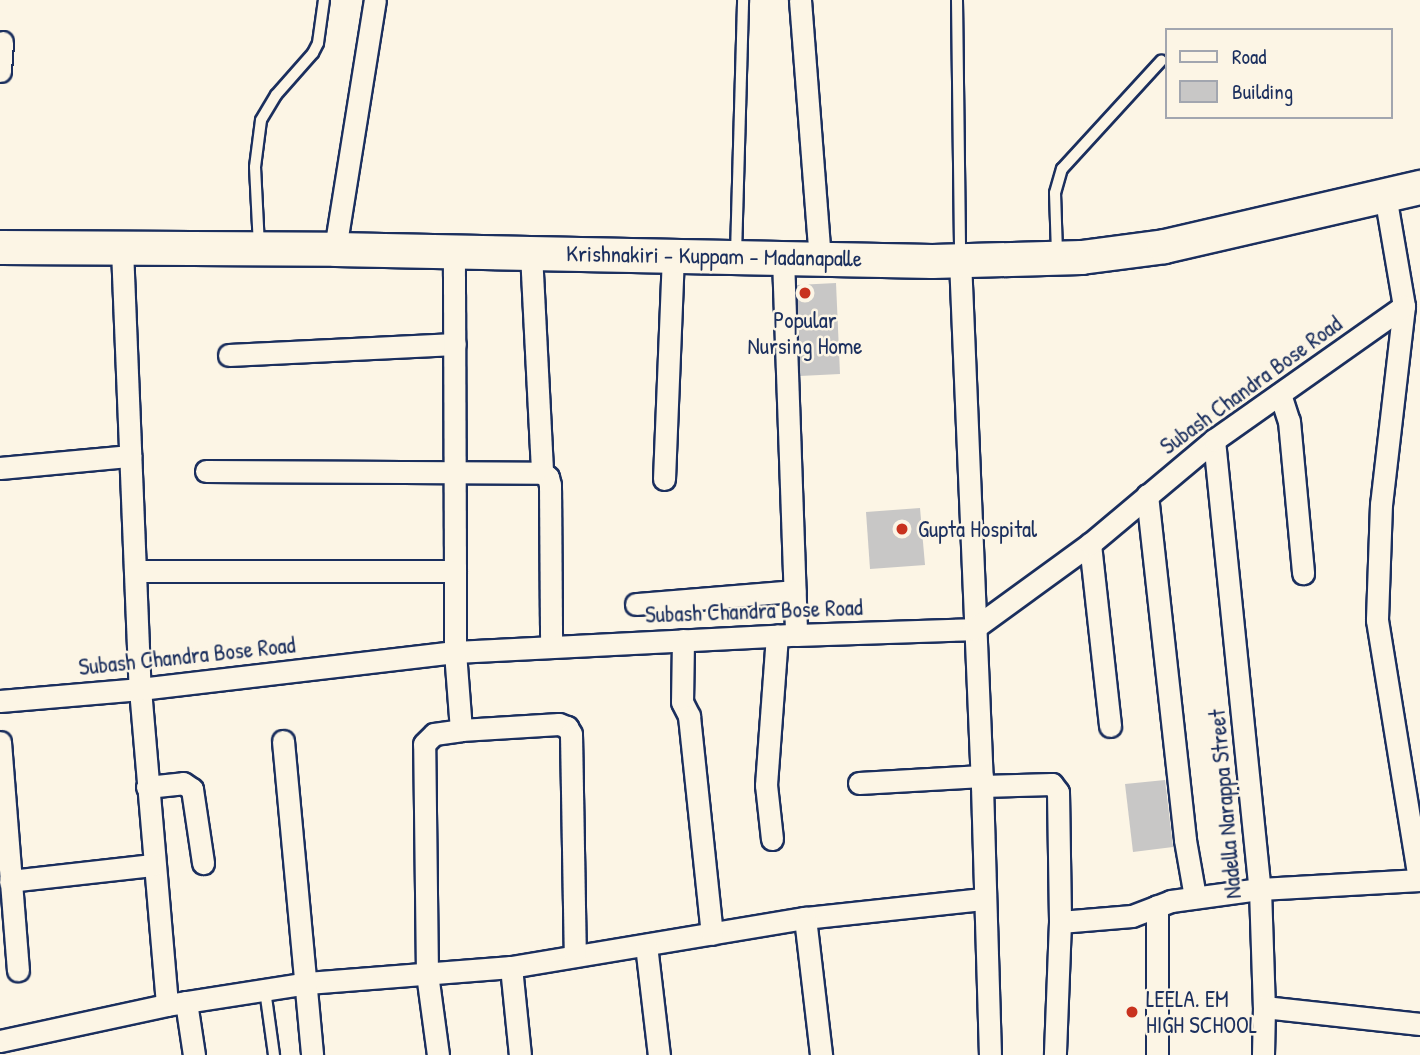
<!DOCTYPE html>
<style>
body{margin:0}
#map{position:relative;width:1420px;height:1055px;overflow:hidden;background:#fcf5e5;font-family:"Patrick Hand",sans-serif}
div>[style]{position:absolute}
[style*='--x']{left:calc(var(--x)*1px);top:calc(var(--y)*1px);width:calc(var(--w)*1px);rotate:calc(var(--a)*1deg)}
.building>*{inset:0;background:#c8c7c6}
.roads{filter:drop-shadow(2px 0 #1b2f5e) drop-shadow(-2px 0 #1b2f5e) drop-shadow(0 2px #1b2f5e) drop-shadow(0 -2px #1b2f5e)}
.service>*{height:10px;margin:-5px;padding:0 5px;transform-origin:5px;border-radius:5px;background:#fcf5e5}
.minor>*{height:21px;margin:-10.5px;padding:0 10.5px;transform-origin:10.5px;border-radius:10.5px;background:#fcf5e5}
.primary>*{height:33px;margin:-16.5px;padding:0 16.5px;transform-origin:16.5px;border-radius:16.5px;background:#fcf5e5}
.dots>*{width:19px;height:19px;translate:-50% -50%;box-sizing:border-box;border:4px solid #fcf5e5;border-radius:50%}
span{translate:-50% -50%;white-space:nowrap;text-align:center;line-height:1.15;-webkit-text-stroke:5px #fcf5e5;paint-order:stroke}
.street-label{font-size:23px;color:#1b2f5e}
.poi-label{font-size:23px;color:#1b2f5e}
.left{translate:0 -50%;text-align:left}
.legend{position:absolute;left:1165px;top:28px;width:228px;height:91px;box-sizing:border-box;background:#fcf5e5;border:2px solid #a2a6af;margin:0;padding:9px 12px;list-style:none;font-size:21px;color:#1b2f5e}
.legend li{display:flex;align-items:center;gap:14px;height:35px}
.legend b{width:35px;border:2px solid #a2a6af}
</style>
<div id="map">
<div class="building">
<i style="clip-path:polygon(836px 283px,840px 374px,800px 376px,797px 285px)"></i>
<i style="clip-path:polygon(920px 508px,925px 565px,870px 569px,866px 512px)"></i>
<i style="clip-path:polygon(1165px 780px,1173px 847px,1133px 852px,1125px 784px)"></i>
</div>
<div class="roads">
<div class="service">
<i style="--x:957;--y:0;--w:256;--a:89.3"></i>
<i style="--x:259;--y:246;--w:79;--a:-92.9"></i>
<i style="--x:255;--y:167;--w:47;--a:-82.7"></i>
<i style="--x:261;--y:120;--w:29;--a:-59"></i>
<i style="--x:276;--y:95;--w:56;--a:-48.6"></i>
<i style="--x:313;--y:53;--w:11;--a:-63"></i>
<i style="--x:318;--y:43;--w:43;--a:-82.1"></i>
<i style="--x:1057;--y:253;--w:60;--a:-91.9"></i>
<i style="--x:1055;--y:193;--w:25;--a:-74"></i>
<i style="--x:1062;--y:169;--w:147;--a:-47.5"></i>
<i style="--x:736;--y:254;--w:254;--a:-88.4"></i>
<i style="--x:265;--y:990;--w:66;--a:82.1"></i>
</div>
<div class="minor">
<i style="--x:800;--y:0;--w:259;--a:85.6"></i>
<i style="--x:0;--y:71;--w:29;--a:-86"></i>
<i style="--x:1385;--y:195;--w:113;--a:80.3"></i>
<i style="--x:1404;--y:306;--w:199;--a:96.6"></i>
<i style="--x:1381;--y:504;--w:116;--a:92"></i>
<i style="--x:1377;--y:620;--w:263;--a:80.8"></i>
<i style="--x:122;--y:249;--w:440;--a:87.7"></i>
<i style="--x:140;--y:689;--w:317;--a:85.1"></i>
<i style="--x:167;--y:1005;--w:142;--a:-8.9"></i>
<i style="--x:307;--y:983;--w:205;--a:-4.5"></i>
<i style="--x:511;--y:967;--w:298;--a:-9.5"></i>
<i style="--x:805;--y:918;--w:180;--a:-6.1"></i>
<i style="--x:335;--y:249;--w:252;--a:-80.9"></i>
<i style="--x:531;--y:253;--w:220;--a:87.1"></i>
<i style="--x:783;--y:258;--w:377;--a:88"></i>
<i style="--x:960;--y:260;--w:526;--a:87.6"></i>
<i style="--x:982;--y:786;--w:269;--a:88.3"></i>
<i style="--x:229;--y:355;--w:226;--a:-2.8"></i>
<i style="--x:1280;--y:394;--w:28;--a:72"></i>
<i style="--x:1289;--y:421;--w:153;--a:84.7"></i>
<i style="--x:1214;--y:440;--w:451;--a:84.2"></i>
<i style="--x:1260;--y:889;--w:118;--a:88.1"></i>
<i style="--x:1264;--y:1007;--w:157;--a:6.2"></i>
<i style="--x:0;--y:468;--w:131;--a:-5.3"></i>
<i style="--x:206;--y:471;--w:336;--a:0.3"></i>
<i style="--x:542;--y:473;--w:7;--a:34"></i>
<i style="--x:548;--y:477;--w:8;--a:76"></i>
<i style="--x:550;--y:485;--w:161;--a:89.6"></i>
<i style="--x:664;--y:479;--w:223;--a:-87.7"></i>
<i style="--x:1147;--y:495;--w:347;--a:83.7"></i>
<i style="--x:1185;--y:840;--w:58;--a:80"></i>
<i style="--x:1090;--y:544;--w:183;--a:83.7"></i>
<i style="--x:135;--y:571;--w:320;--a:0"></i>
<i style="--x:455;--y:571;--w:320;--a:-90.2"></i>
<i style="--x:636;--y:604;--w:159;--a:-4.7"></i>
<i style="--x:683;--y:640;--w:62;--a:90.9"></i>
<i style="--x:682;--y:702;--w:16;--a:63"></i>
<i style="--x:689;--y:716;--w:219;--a:84"></i>
<i style="--x:0;--y:701;--w:141;--a:-4.9"></i>
<i style="--x:140;--y:689;--w:317;--a:-6.7"></i>
<i style="--x:455;--y:652;--w:341;--a:-2.9"></i>
<i style="--x:796;--y:635;--w:177;--a:-1.9"></i>
<i style="--x:973;--y:629;--w:145;--a:-36"></i>
<i style="--x:1090;--y:544;--w:162;--a:-40"></i>
<i style="--x:1214;--y:440;--w:232;--a:-35.2"></i>
<i style="--x:461;--y:730;--w:98;--a:-3.5"></i>
<i style="--x:559;--y:724;--w:9;--a:21"></i>
<i style="--x:567;--y:727;--w:8;--a:60"></i>
<i style="--x:571;--y:734;--w:222;--a:89"></i>
<i style="--x:283;--y:741;--w:315;--a:84.7"></i>
<i style="--x:0;--y:742;--w:229;--a:85.5"></i>
<i style="--x:859;--y:783;--w:123;--a:-3.3"></i>
<i style="--x:982;--y:786;--w:70;--a:-1.6"></i>
<i style="--x:1052;--y:784;--w:10;--a:53"></i>
<i style="--x:1058;--y:792;--w:130;--a:89.1"></i>
<i style="--x:1060;--y:922;--w:133;--a:92.2"></i>
<i style="--x:147;--y:787;--w:36;--a:-6"></i>
<i style="--x:183;--y:783;--w:11;--a:34"></i>
<i style="--x:192;--y:789;--w:75;--a:81.5"></i>
<i style="--x:772;--y:839;--w:54;--a:-96.3"></i>
<i style="--x:766;--y:785;--w:150;--a:-85.8"></i>
<i style="--x:10;--y:881;--w:144;--a:-6.4"></i>
<i style="--x:805;--y:918;--w:138;--a:83.3"></i>
<i style="--x:1060;--y:922;--w:72;--a:-4.8"></i>
<i style="--x:1132;--y:916;--w:42;--a:-21"></i>
<i style="--x:1171;--y:901;--w:90;--a:-7.7"></i>
<i style="--x:1260;--y:889;--w:160;--a:-3.2"></i>
<i style="--x:646;--y:945;--w:111;--a:83.3"></i>
<i style="--x:511;--y:967;--w:88;--a:84.2"></i>
<i style="--x:186;--y:1002;--w:54;--a:81.4"></i>
<i style="--x:0;--y:1041;--w:171;--a:-12.2"></i>
<i style="--x:438;--y:1055;--w:82;--a:-97.7"></i>
<i style="--x:427;--y:974;--w:230;--a:-90.7"></i>
<i style="--x:424;--y:744;--w:14;--a:-45"></i>
<i style="--x:434;--y:734;--w:27;--a:-8"></i>
<i style="--x:461;--y:730;--w:78;--a:-94.4"></i>
<i style="--x:455;--y:652;--w:81;--a:-90"></i>
<i style="--x:1157;--y:1055;--w:149;--a:-90"></i>
<i style="--x:1263;--y:1055;--w:48;--a:-88.8"></i>
</div>
<div class="primary">
<i style="--x:0;--y:247;--w:335;--a:0.3"></i>
<i style="--x:335;--y:249;--w:597;--a:1.15"></i>
<i style="--x:932;--y:261;--w:149;--a:-1.5"></i>
<i style="--x:1081;--y:257;--w:84;--a:-7.5"></i>
<i style="--x:1164;--y:246;--w:263;--a:-13"></i>
</div>
</div>
<div class="dots">
<i style="left:805px;top:293px;background:#c8321e"></i>
<i style="left:902px;top:529px;background:#c8321e"></i>
<i style="left:1132px;top:1012px;background:#c8321e"></i>
</div>
<div class="street-label">
<span style="left:714px;top:256px;rotate:1deg">Krishnakiri - Kuppam - Madanapalle</span>
<span style="left:1251px;top:385px;rotate:-36deg">Subash Chandra Bose Road</span>
<span style="left:754px;top:611px;rotate:-2deg">Subash Chandra Bose Road</span>
<span style="left:187px;top:656px;rotate:-6deg">Subash Chandra Bose Road</span>
<span style="left:1225px;top:804px;rotate:-95deg">Nadella Narappa Street</span>
</div>
<div class="poi-label">
<span style="left:805px;top:333px">Popular<br>Nursing Home</span>
<span class="left" style="left:918px;top:529px">Gupta Hospital</span>
<span class="left" style="left:1146px;top:1012px">LEELA. EM<br>HIGH SCHOOL</span>
</div>
<ul class="legend">
<li><b style="height:9px;background:#fcf5e5"></b>Road</li>
<li><b style="height:19px;background:#c8c7c6"></b>Building</li>
</ul>
</div>
